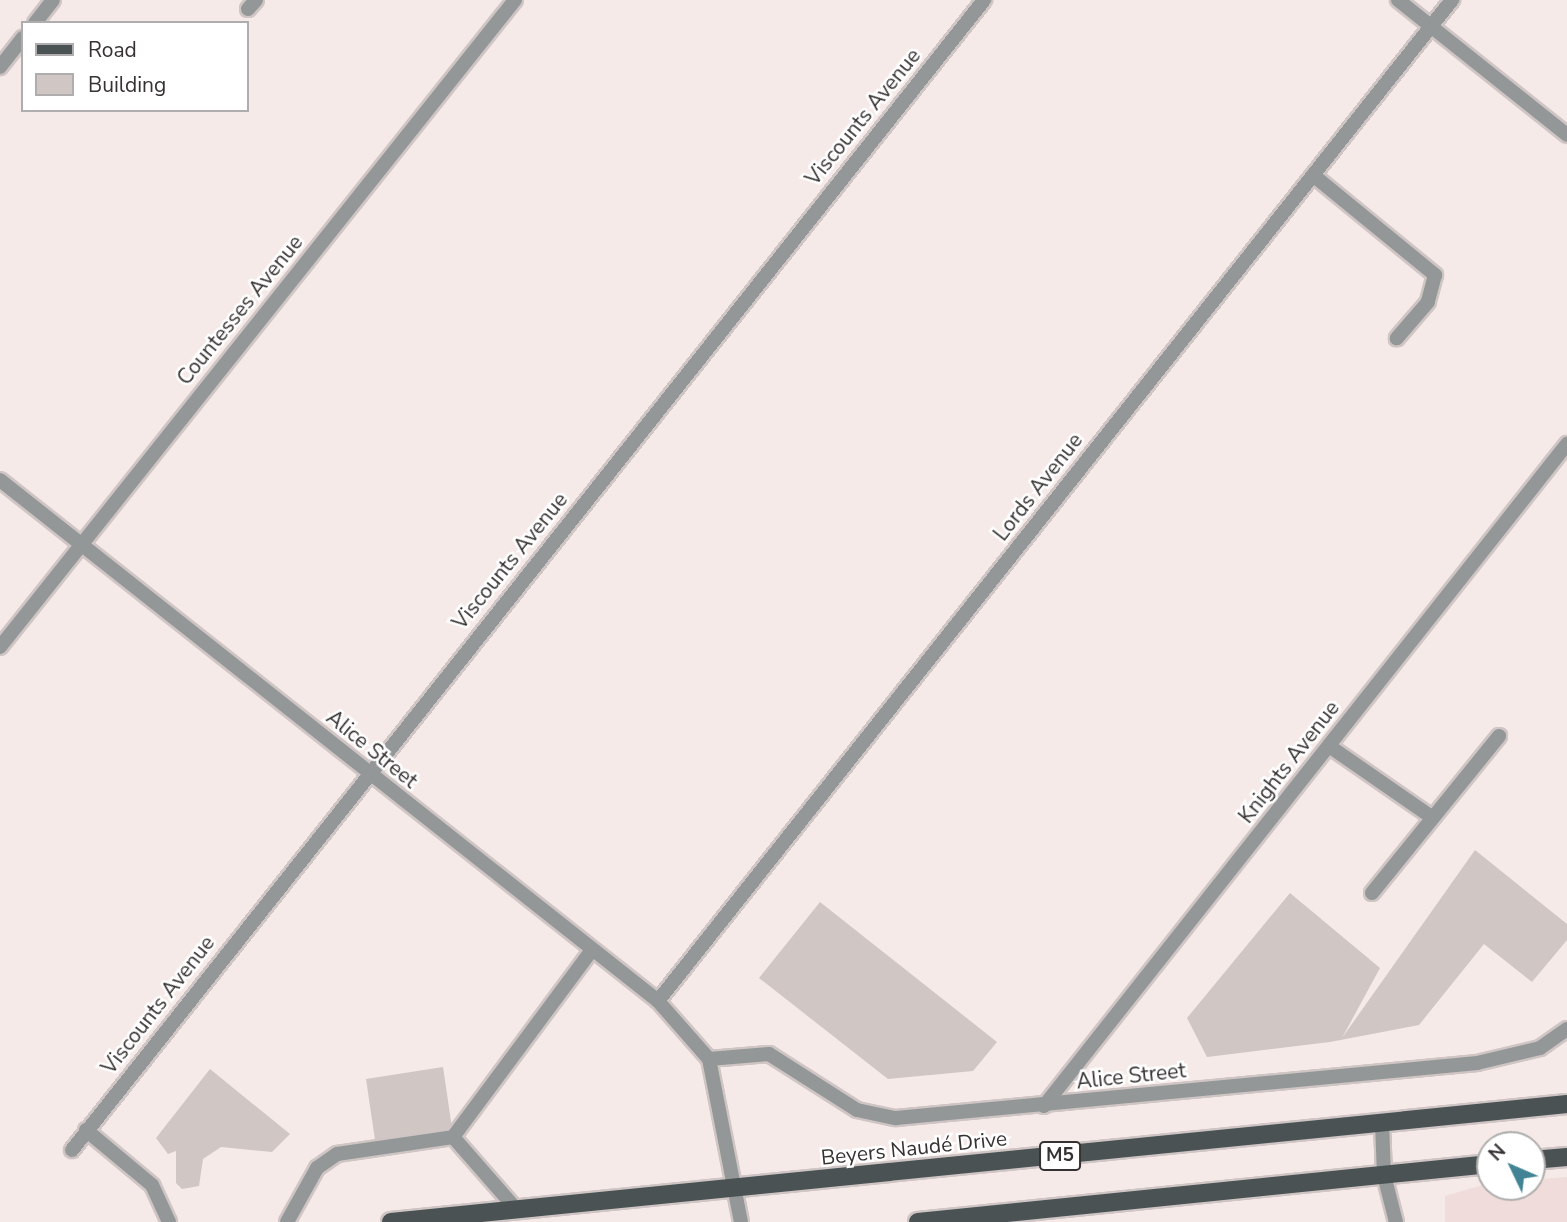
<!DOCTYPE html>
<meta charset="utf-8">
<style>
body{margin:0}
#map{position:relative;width:1567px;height:1222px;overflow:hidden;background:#f5eae8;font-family:"Nunito Sans",sans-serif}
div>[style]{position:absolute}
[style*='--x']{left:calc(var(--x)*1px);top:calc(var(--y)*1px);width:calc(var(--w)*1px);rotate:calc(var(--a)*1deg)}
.built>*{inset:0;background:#f0dcda}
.building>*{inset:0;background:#d0c6c4}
.roads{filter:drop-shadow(2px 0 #cfc5c4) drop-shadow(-2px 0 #cfc5c4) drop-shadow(0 2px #cfc5c4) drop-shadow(0 -2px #cfc5c4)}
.lane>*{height:14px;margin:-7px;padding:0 7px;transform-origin:7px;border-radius:7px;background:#939798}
.street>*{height:14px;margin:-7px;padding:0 7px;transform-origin:7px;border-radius:7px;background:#939798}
.primary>*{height:18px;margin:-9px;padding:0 9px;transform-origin:9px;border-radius:9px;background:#4a5254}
span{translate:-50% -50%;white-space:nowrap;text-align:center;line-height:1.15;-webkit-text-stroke:5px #fff;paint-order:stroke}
.shield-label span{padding:2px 5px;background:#fff;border:2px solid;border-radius:5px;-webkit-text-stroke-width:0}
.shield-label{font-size:19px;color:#373232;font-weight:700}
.street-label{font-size:21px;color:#373232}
.legend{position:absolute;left:21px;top:21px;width:228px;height:91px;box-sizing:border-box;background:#fff;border:2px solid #afadad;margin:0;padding:9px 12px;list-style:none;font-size:21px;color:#373232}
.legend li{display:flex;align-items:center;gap:14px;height:35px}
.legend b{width:35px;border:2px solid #afadad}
.north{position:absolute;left:1476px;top:1131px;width:70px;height:70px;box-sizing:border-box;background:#fff;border:2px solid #afadad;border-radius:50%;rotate:314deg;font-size:19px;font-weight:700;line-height:28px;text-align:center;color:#373232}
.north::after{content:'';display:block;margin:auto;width:24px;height:32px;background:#428496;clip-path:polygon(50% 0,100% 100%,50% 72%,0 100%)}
</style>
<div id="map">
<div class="built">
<i style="clip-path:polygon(1567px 1177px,1567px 1222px,1445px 1222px,1445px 1196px,1486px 1184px,1532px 1187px,1532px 1180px)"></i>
</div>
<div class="building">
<i style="clip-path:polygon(1475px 850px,1567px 924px,1567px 940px,1532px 982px,1484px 944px,1419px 1025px,1330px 1042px,1207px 1057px,1187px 1018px,1290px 893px,1380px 968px,1342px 1038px)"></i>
<i style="clip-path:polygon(820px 902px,997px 1042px,973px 1071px,888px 1079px,759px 978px)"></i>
<i style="clip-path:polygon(443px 1067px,452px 1128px,375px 1140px,366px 1079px)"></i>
<i style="clip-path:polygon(210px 1069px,290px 1134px,272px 1152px,221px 1147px,203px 1159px,199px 1186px,182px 1189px,176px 1183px,176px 1151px,168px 1154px,156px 1138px)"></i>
</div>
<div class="roads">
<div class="lane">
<i style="--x:248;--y:9;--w:12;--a:-48"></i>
<i style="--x:1313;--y:175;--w:158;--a:39.3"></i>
<i style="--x:1435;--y:275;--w:28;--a:105"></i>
<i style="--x:1428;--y:302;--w:48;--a:130.7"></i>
<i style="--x:1329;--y:746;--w:126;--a:34.7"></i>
<i style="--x:1372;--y:893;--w:202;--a:-51"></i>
<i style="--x:86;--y:1130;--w:86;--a:39.8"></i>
<i style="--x:152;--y:1185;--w:41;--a:65.3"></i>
<i style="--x:453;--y:1137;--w:96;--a:48.8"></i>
<i style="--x:287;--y:1222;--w:62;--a:-60.9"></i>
<i style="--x:317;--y:1168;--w:24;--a:-35"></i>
<i style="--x:337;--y:1154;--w:117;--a:-8.3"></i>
<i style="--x:453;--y:1137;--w:233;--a:-53.4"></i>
</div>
<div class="street">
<i style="--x:1398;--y:0;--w:216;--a:38.6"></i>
<i style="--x:35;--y:23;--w:29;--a:-52"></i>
<i style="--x:0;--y:67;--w:37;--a:-52"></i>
<i style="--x:0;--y:480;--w:839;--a:38.37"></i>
<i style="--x:658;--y:1001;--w:77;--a:48.7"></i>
<i style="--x:709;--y:1059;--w:166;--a:78.9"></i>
<i style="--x:0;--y:647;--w:827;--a:-51.48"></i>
<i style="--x:658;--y:1001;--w:1278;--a:-51.58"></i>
<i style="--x:709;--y:1059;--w:60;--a:-4.8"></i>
<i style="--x:769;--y:1054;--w:104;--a:32.5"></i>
<i style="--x:857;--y:1110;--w:40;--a:12"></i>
<i style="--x:896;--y:1118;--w:584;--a:-5.41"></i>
<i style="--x:1477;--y:1063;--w:65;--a:-13.4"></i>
<i style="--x:1540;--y:1048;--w:33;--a:-35"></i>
<i style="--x:1044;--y:1106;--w:844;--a:-51.69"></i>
<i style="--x:1382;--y:1123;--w:52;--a:87.8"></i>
<i style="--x:1384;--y:1175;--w:49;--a:75.7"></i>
<i style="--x:72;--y:1150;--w:1468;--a:-51.58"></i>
</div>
<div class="primary">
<i style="--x:1532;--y:1160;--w:35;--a:-5"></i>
<i style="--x:391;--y:1222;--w:1182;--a:-5.73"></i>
<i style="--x:918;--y:1222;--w:575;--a:-5.79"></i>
</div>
</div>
<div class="shield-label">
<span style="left:1060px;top:1156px">M5</span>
</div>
<div class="street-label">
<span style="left:863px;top:117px;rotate:-51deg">Viscounts Avenue</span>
<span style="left:240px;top:310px;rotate:-51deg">Countesses Avenue</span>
<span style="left:1038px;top:487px;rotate:-52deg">Lords Avenue</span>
<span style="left:510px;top:561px;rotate:-51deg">Viscounts Avenue</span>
<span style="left:372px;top:749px;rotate:39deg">Alice Street</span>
<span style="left:1289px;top:762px;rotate:-52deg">Knights Avenue</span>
<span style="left:158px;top:1005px;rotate:-52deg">Viscounts Avenue</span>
<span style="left:1131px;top:1076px;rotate:-6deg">Alice Street</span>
<span style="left:914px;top:1148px;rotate:-6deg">Beyers Naudé Drive</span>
</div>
<ul class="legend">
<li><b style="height:9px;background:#4a5254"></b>Road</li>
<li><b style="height:19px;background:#d0c6c4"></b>Building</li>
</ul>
<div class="north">N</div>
</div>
